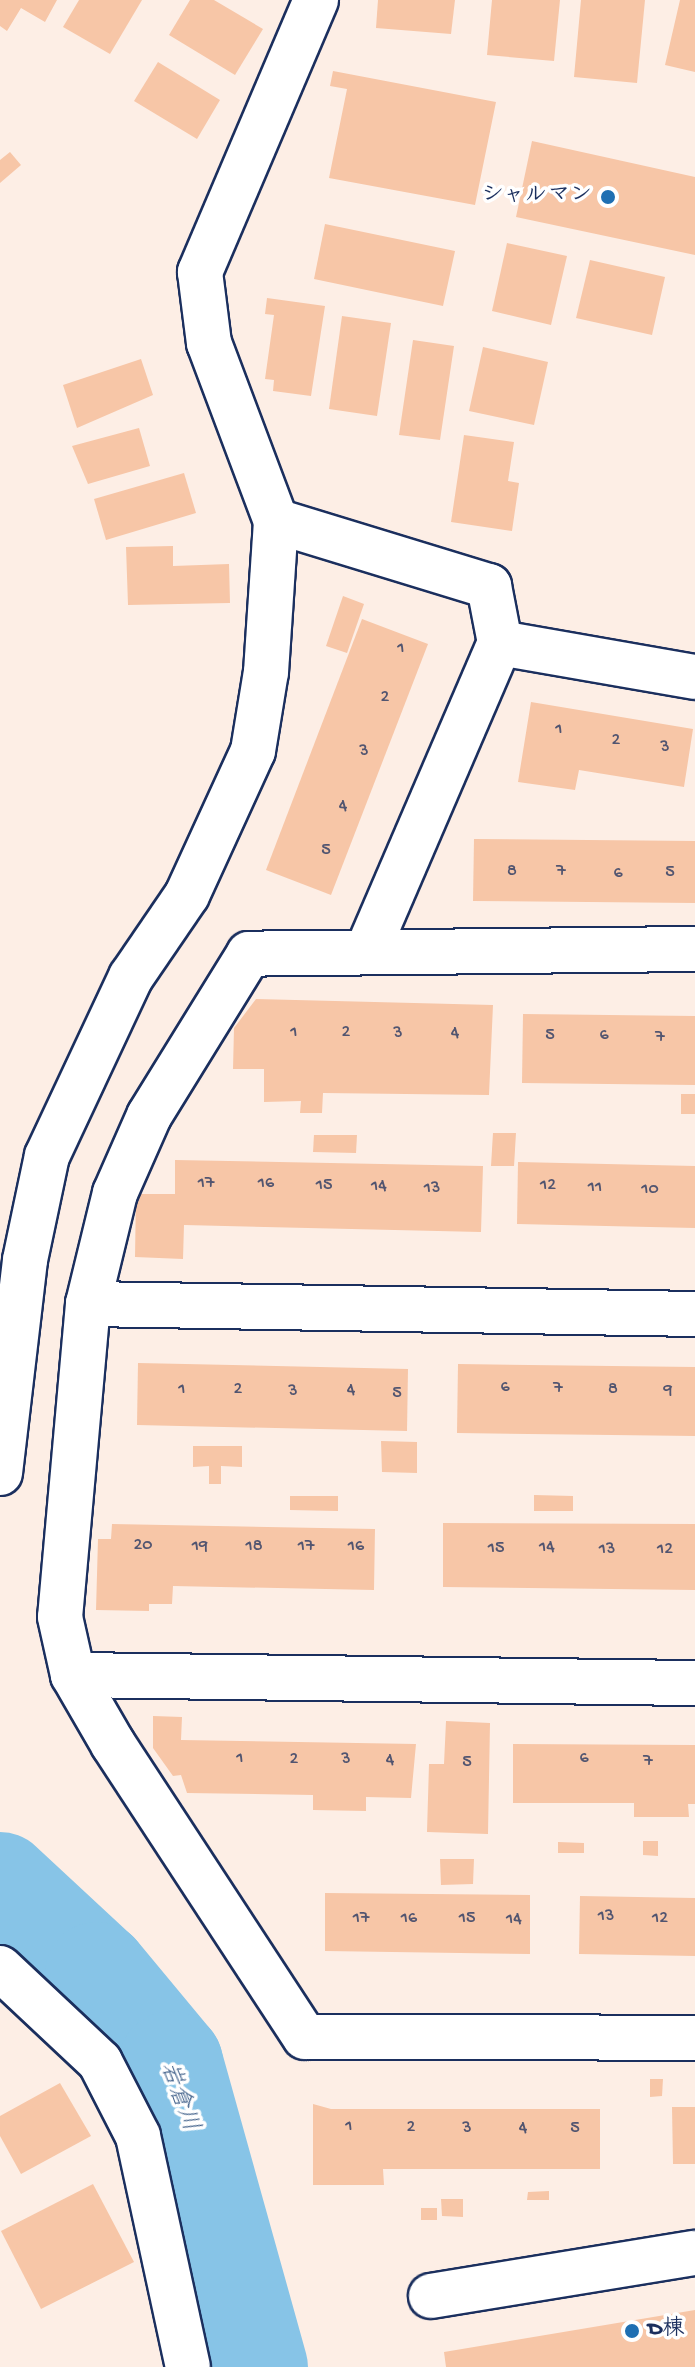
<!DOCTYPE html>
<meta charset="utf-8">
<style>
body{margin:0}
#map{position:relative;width:695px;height:2367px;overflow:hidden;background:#fdeee5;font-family:"Gochi Hand","Klee One",sans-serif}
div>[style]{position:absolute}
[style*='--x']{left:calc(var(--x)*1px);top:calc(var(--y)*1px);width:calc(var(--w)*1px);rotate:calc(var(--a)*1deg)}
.river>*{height:104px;margin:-52px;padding:0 52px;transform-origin:52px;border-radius:52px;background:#87c4e7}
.building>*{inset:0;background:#f7c6a7}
.roads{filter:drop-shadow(2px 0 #1b2f5e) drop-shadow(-2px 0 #1b2f5e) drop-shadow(0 2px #1b2f5e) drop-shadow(0 -2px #1b2f5e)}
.minor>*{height:44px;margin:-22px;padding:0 22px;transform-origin:22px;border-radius:22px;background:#fff}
.dots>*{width:22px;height:22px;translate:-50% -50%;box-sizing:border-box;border:4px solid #fff;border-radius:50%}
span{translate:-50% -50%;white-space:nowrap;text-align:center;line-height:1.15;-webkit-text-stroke:7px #fff;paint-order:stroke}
.number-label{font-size:18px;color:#525570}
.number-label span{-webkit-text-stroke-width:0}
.poi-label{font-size:22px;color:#1b2f5e;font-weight:700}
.right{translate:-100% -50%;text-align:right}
.left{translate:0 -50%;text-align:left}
.water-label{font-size:24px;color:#3b5c87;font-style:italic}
</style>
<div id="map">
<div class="river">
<i style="--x:0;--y:1884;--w:132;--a:42.9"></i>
<i style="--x:97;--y:1974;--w:116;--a:50.3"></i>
<i style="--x:171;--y:2063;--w:316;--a:74.4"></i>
</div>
<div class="building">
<i style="clip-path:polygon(0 0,57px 0,45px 22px,21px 8px,7px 31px,0 26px)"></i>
<i style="clip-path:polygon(79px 0,142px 0,110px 54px,63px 27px)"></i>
<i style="clip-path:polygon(190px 0,214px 0,263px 29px,235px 75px,169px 35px)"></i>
<i style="clip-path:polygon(378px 0,455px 0,451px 34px,376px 28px)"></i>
<i style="clip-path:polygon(492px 0,560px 0,554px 61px,487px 55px)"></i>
<i style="clip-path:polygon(581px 0,645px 0,637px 83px,574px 77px)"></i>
<i style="clip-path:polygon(680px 0,695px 0,695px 72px,665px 65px)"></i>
<i style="clip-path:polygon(158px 62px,220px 100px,197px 139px,134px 101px)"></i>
<i style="clip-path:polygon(333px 71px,496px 102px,475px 205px,329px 178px,347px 89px,330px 86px)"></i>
<i style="clip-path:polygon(532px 141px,695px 177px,695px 255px,516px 217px)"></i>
<i style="clip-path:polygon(10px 152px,21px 165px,0 183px,0 160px)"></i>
<i style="clip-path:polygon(325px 224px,455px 251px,443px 306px,314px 279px)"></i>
<i style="clip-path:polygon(507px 243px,567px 256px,551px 325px,492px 311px)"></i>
<i style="clip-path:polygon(590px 260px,665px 277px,652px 335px,576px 318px)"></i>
<i style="clip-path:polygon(267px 298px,325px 306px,311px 396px,273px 391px,274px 380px,265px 379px,274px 315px,265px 314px)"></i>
<i style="clip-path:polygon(342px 316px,391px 323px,377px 416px,329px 409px)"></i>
<i style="clip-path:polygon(413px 340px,454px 346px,440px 440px,399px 435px)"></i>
<i style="clip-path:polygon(483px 347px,548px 362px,534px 425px,469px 411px)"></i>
<i style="clip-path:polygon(141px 359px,153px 395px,77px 428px,63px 385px)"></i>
<i style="clip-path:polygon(139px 428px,150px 466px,88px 484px,72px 446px)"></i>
<i style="clip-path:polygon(464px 435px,514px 442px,508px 481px,519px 483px,512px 531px,451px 522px)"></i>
<i style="clip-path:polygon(184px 473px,196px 513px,106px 540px,94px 499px)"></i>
<i style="clip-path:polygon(173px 546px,173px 566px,229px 564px,230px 603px,128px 605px,126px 547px)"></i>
<i style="clip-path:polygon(343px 596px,364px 604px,347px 653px,326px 646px)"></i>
<i style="clip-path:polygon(362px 619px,428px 644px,331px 895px,266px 870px)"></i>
<i style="clip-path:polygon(531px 702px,693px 729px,684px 787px,579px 770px,575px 790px,518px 782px)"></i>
<i style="clip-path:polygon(474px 839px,695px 841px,695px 903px,473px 901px)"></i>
<i style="clip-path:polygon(256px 999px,493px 1005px,489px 1095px,323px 1093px,322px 1113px,300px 1113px,301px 1101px,264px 1102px,264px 1069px,233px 1069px,234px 1028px)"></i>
<i style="clip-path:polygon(523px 1014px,695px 1016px,695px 1085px,522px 1083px)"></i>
<i style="clip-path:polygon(681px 1094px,695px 1094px,695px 1114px,681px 1114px)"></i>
<i style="clip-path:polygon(493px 1133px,516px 1133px,514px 1166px,491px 1166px)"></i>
<i style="clip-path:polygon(314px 1135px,357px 1135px,356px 1153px,313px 1152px)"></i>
<i style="clip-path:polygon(175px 1160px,483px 1166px,481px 1232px,184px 1225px,183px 1259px,135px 1257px,136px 1194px,175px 1194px)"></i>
<i style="clip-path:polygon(518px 1162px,695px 1166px,695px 1228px,517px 1224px)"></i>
<i style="clip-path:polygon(138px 1363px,408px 1369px,407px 1431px,137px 1425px)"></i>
<i style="clip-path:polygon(458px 1364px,695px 1367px,695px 1436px,457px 1433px)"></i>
<i style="clip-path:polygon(381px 1441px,417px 1442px,417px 1473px,382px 1472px)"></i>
<i style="clip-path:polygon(193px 1446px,242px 1446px,242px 1467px,221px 1466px,221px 1484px,209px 1484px,209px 1466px,193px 1467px)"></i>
<i style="clip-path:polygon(534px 1495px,573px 1496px,573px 1511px,534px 1511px)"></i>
<i style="clip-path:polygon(290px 1496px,338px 1496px,338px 1511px,290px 1510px)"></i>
<i style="clip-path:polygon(443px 1523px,695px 1524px,695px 1590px,443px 1587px)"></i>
<i style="clip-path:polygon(112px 1524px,375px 1529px,374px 1590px,173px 1586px,172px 1604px,149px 1604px,149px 1611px,96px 1610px,98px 1539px,111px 1539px)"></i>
<i style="clip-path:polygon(153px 1716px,182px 1717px,181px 1740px,416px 1744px,411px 1798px,366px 1797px,366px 1811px,313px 1810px,313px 1795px,187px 1793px,181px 1775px,173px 1776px,153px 1748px)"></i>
<i style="clip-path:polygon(446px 1721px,490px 1723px,488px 1834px,427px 1832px,429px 1764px,444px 1764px)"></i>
<i style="clip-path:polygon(513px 1744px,695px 1745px,695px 1804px,688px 1804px,689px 1817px,634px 1817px,634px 1803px,513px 1803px)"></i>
<i style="clip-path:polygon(643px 1841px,658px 1841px,658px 1856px,643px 1855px)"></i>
<i style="clip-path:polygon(558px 1842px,584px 1843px,584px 1853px,558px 1853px)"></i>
<i style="clip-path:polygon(440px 1859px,474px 1859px,473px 1884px,441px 1885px)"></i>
<i style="clip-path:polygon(325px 1893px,530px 1895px,530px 1954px,325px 1951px)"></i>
<i style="clip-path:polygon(580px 1896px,695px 1898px,695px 1956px,579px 1954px)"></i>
<i style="clip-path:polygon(650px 2079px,663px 2079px,662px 2096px,650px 2097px)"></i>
<i style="clip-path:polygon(60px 2083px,91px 2136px,21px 2174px,0 2136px,0 2116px)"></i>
<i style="clip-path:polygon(313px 2104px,331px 2109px,600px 2109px,600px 2169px,383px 2169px,384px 2185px,313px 2185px)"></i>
<i style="clip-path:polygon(672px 2107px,695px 2107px,695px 2164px,673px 2164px)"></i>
<i style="clip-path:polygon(93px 2184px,134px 2262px,41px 2309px,1px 2231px)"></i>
<i style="clip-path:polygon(549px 2191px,549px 2200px,527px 2200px,528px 2192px)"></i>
<i style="clip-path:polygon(441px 2199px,463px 2199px,463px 2217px,442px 2216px)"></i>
<i style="clip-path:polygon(421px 2208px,437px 2208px,437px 2220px,421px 2220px)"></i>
<i style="clip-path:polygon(695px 2310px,695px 2367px,446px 2367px,444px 2352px)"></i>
</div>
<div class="roads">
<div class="minor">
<i style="--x:316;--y:0;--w:296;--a:113.1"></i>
<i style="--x:200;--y:272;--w:72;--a:82.8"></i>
<i style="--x:209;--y:343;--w:190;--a:69.4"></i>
<i style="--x:276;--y:521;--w:223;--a:17"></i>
<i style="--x:489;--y:586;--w:58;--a:79.1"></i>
<i style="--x:500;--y:643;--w:198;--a:9.9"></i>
<i style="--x:368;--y:949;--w:333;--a:-66.7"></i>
<i style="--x:695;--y:949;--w:446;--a:179.4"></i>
<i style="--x:249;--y:954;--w:190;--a:121.7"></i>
<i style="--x:149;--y:1116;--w:84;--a:113.8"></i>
<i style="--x:115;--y:1193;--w:114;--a:103.7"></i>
<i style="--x:88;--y:1304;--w:314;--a:95.1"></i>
<i style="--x:60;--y:1617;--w:59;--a:77.4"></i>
<i style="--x:73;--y:1675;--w:80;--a:59.9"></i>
<i style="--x:113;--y:1744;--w:350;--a:56.8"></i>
<i style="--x:305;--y:2037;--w:390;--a:0.1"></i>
<i style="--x:88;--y:1304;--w:607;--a:0.94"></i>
<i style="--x:0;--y:1473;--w:214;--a:-83.3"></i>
<i style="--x:25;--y:1260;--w:106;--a:-78.1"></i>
<i style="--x:47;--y:1156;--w:198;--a:-64.9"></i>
<i style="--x:131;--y:977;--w:99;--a:-55.7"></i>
<i style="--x:187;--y:895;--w:158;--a:-65.4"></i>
<i style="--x:253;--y:751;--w:80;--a:-80.7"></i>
<i style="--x:266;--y:672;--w:151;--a:-86.2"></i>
<i style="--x:73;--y:1675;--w:622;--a:0.74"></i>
<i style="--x:0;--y:1968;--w:137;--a:43.2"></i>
<i style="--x:100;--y:2062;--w:83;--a:62.8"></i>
<i style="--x:138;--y:2136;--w:236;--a:77.8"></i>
<i style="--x:431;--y:2296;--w:267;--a:-9.3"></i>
</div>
</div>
<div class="dots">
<i style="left:608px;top:197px;background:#1f6fb2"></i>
<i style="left:632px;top:2331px;background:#1f6fb2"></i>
</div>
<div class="number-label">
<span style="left:401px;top:649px">1</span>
<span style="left:385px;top:698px">2</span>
<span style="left:559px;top:730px">1</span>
<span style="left:616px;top:741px">2</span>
<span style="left:665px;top:748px">3</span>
<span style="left:364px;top:752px">3</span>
<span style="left:343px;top:807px">4</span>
<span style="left:326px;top:851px">5</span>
<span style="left:512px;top:872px">8</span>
<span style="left:561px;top:872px">7</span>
<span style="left:670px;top:873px">5</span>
<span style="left:618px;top:874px">6</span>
<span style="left:294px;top:1033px">1</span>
<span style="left:346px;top:1033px">2</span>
<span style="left:398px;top:1034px">3</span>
<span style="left:455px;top:1034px">4</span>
<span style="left:550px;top:1036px">5</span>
<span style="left:604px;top:1036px">6</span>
<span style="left:660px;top:1038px">7</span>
<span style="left:206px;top:1184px">17</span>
<span style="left:266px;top:1184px">16</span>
<span style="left:324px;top:1186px">15</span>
<span style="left:548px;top:1186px">12</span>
<span style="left:379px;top:1187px">14</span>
<span style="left:595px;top:1188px">11</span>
<span style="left:432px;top:1189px">13</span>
<span style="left:650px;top:1190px">10</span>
<span style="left:505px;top:1388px">6</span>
<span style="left:558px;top:1389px">7</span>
<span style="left:182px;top:1390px">1</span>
<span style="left:238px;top:1390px">2</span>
<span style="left:613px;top:1390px">8</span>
<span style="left:351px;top:1391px">4</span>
<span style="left:668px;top:1391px">9</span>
<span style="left:293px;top:1392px">3</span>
<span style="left:397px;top:1394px">5</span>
<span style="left:143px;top:1546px">20</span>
<span style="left:200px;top:1547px">19</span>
<span style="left:254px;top:1547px">18</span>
<span style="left:306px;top:1547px">17</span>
<span style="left:356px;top:1547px">16</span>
<span style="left:547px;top:1548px">14</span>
<span style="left:496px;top:1549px">15</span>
<span style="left:607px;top:1550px">13</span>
<span style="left:665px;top:1550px">12</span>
<span style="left:240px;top:1759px">1</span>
<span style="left:584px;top:1759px">6</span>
<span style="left:294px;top:1760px">2</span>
<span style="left:346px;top:1760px">3</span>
<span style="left:390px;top:1761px">4</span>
<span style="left:648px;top:1762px">7</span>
<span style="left:467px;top:1763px">5</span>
<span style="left:606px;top:1917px">13</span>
<span style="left:361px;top:1919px">17</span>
<span style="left:409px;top:1919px">16</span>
<span style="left:467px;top:1919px">15</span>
<span style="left:660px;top:1919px">12</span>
<span style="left:514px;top:1920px">14</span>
<span style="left:349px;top:2127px">1</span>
<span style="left:411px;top:2128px">2</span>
<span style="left:467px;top:2129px">3</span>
<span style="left:523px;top:2129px">4</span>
<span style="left:575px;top:2129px">5</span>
</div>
<div class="poi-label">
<span class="right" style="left:592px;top:197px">シャルマン</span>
<span class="left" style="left:648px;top:2331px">D棟</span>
</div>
<div class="water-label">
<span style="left:178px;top:2097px;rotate:70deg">岩倉川</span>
</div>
</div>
